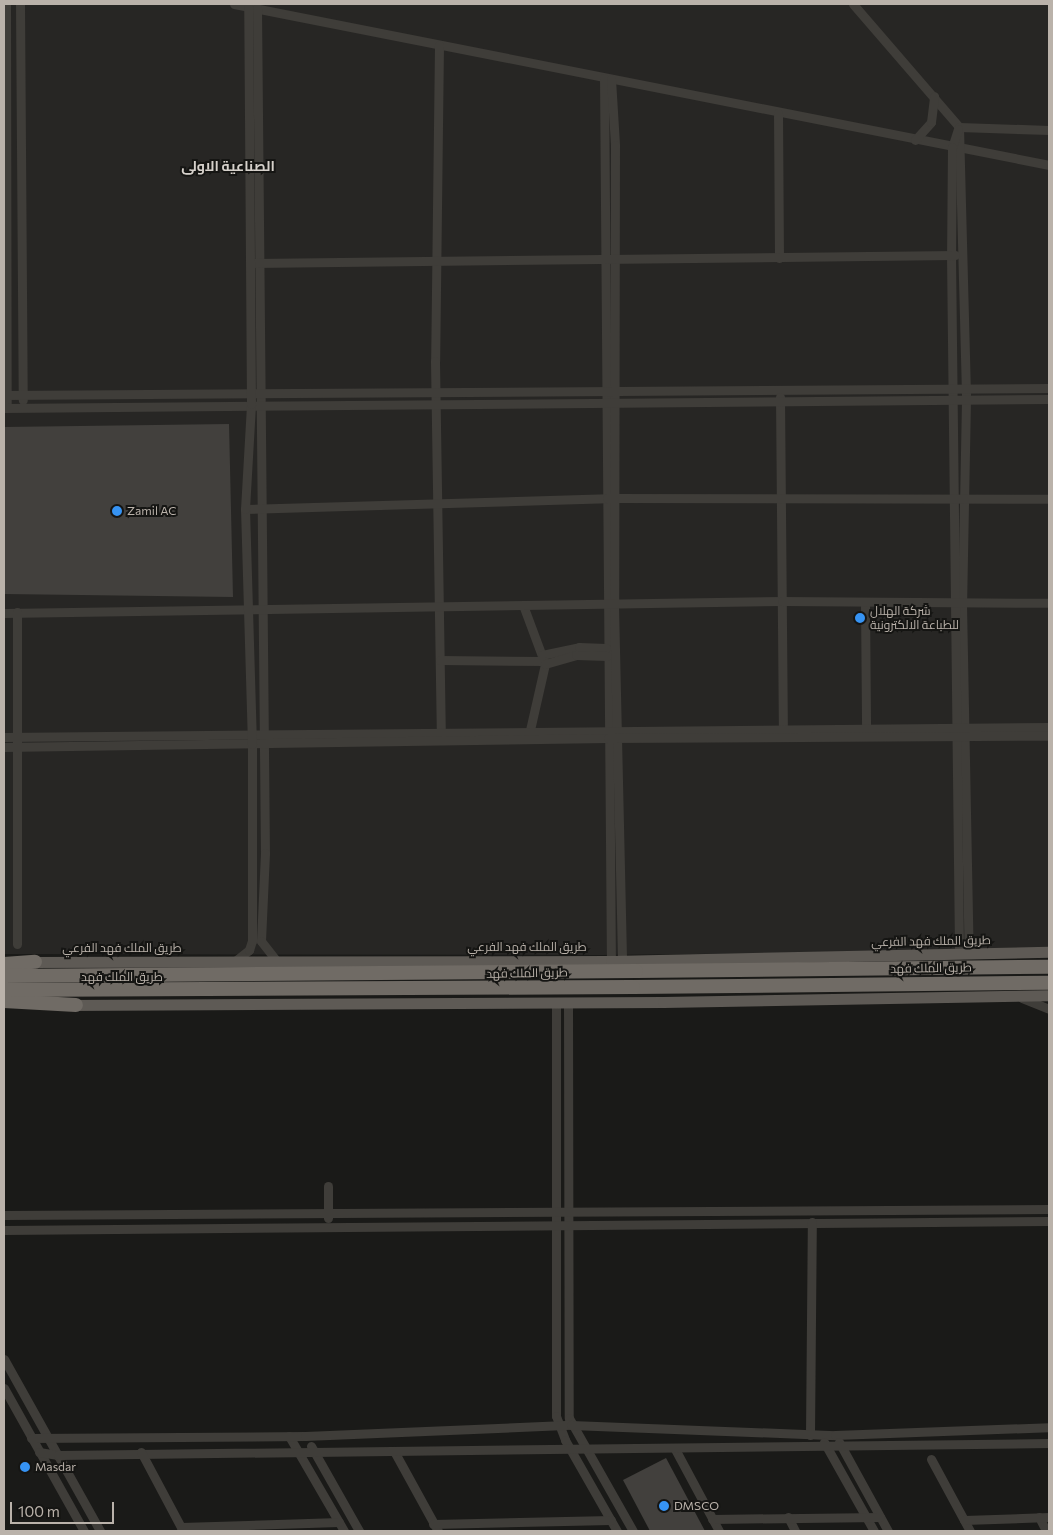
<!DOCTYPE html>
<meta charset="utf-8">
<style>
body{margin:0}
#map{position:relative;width:1053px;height:1535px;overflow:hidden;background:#1a1a18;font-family:Commissioner,Cairo,sans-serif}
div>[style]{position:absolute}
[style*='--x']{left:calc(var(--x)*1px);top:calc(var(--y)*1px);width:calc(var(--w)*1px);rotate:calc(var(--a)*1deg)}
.built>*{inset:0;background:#272624}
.building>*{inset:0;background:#42403d}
.minor>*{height:9px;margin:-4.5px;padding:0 4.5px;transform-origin:4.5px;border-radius:4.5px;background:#3f3d39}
.major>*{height:11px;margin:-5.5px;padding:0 5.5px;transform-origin:5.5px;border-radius:5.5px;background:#5e5a55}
.highway>*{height:14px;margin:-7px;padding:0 7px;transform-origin:7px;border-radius:7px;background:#706b65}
.highway-bridge>*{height:14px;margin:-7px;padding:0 7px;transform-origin:7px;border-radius:7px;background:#706b65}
.dots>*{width:14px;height:14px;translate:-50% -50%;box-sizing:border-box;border:2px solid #151513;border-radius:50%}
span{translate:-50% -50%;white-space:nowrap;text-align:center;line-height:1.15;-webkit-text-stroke:4px #151513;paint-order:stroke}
.poi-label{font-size:12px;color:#bab2aa}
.left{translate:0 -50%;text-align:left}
.street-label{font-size:12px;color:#bab2aa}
.neighbourhood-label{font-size:14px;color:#d6d1cb;font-weight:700}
.frame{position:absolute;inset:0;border:5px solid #bab2aa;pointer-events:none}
.scale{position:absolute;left:10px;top:1502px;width:104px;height:22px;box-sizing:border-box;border:2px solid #bab2aa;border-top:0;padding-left:6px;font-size:15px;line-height:18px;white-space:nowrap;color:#bab2aa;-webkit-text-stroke:4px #151513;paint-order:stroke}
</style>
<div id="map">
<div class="built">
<i style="clip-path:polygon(4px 4px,1049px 4px,1049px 950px,601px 955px,4px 954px)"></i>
</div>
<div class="building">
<i style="clip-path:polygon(229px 424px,233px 597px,4px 594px,4px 427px)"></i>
<i style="clip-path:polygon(666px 1458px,705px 1531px,650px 1531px,623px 1480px)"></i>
</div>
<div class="minor">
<i style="--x:6;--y:4;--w:404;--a:89.9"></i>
<i style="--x:20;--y:4;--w:396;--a:89.6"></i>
<i style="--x:234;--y:4;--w:831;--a:11.17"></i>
<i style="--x:853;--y:4;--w:162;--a:49.2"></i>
<i style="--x:959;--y:127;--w:273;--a:88.5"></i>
<i style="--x:966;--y:400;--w:204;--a:91.1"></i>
<i style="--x:962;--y:604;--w:349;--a:88.9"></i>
<i style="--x:257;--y:8;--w:845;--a:89.46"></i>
<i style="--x:265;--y:853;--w:88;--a:92.6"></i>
<i style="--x:261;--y:941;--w:28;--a:52"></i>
<i style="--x:439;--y:45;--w:316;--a:90.7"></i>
<i style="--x:435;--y:361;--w:376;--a:89.1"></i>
<i style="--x:604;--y:78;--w:883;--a:89.55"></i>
<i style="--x:611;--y:79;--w:66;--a:86.5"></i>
<i style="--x:615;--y:145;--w:460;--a:90.1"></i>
<i style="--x:614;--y:605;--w:356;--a:88.7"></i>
<i style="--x:778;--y:113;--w:145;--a:89.6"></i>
<i style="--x:959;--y:127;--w:90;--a:1.9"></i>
<i style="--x:958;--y:129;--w:19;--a:108"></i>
<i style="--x:952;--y:147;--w:108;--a:90.5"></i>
<i style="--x:951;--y:255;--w:699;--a:89.34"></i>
<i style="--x:915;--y:140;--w:24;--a:-48"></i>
<i style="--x:931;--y:122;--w:26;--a:-83"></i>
<i style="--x:254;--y:263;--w:701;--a:-0.65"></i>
<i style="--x:4;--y:395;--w:1045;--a:-0.38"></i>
<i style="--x:780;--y:397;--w:334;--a:89.5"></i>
<i style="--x:4;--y:408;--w:1045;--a:-0.49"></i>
<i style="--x:245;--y:509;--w:362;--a:-1.7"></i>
<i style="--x:607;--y:498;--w:442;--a:0.1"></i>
<i style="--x:865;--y:604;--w:123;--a:89.5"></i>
<i style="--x:523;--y:605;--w:63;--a:69.6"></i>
<i style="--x:545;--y:664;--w:68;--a:102.8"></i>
<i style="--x:4;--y:613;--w:778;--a:-0.88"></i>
<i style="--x:782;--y:601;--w:267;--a:0.4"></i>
<i style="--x:542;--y:655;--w:38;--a:-12"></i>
<i style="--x:579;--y:647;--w:27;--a:2"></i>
<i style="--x:440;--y:660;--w:104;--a:0.6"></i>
<i style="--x:545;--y:664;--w:32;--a:-16"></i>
<i style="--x:576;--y:655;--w:31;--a:2"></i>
<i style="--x:4;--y:737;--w:1045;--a:-0.55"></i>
<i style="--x:4;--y:747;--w:604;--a:-0.85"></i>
<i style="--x:608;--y:738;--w:441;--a:-0.3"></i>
<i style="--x:17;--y:944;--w:332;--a:-90"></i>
<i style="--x:235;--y:961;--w:18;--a:-38"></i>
<i style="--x:249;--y:950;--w:9;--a:-72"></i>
<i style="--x:252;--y:941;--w:197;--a:-90"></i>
<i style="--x:252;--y:744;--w:235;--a:-91.7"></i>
<i style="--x:245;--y:509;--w:105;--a:-86.7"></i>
<i style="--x:251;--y:404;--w:397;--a:-90.4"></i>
<i style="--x:1022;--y:998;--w:29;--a:22"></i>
<i style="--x:556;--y:1002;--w:414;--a:90"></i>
<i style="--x:556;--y:1416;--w:26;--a:69"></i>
<i style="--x:565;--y:1440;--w:105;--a:60.3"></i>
<i style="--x:568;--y:1003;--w:415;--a:89.9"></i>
<i style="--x:569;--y:1418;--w:130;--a:60.5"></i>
<i style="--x:4;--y:1215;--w:1045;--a:-0.33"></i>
<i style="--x:328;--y:1218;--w:32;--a:-90"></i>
<i style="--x:4;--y:1230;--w:1045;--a:-0.49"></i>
<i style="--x:4;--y:1359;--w:197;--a:60.8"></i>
<i style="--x:4;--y:1388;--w:164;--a:60.8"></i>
<i style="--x:810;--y:1435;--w:213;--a:-89.5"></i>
<i style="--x:289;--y:1436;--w:110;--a:59.9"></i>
<i style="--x:31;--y:1438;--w:274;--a:-0.4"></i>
<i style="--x:305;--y:1436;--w:266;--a:-2.4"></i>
<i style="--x:571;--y:1425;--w:264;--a:2.2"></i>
<i style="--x:835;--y:1435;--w:214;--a:-2.1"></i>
<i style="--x:824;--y:1442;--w:102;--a:60.7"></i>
<i style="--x:839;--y:1442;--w:102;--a:61.2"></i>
<i style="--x:311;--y:1446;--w:98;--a:60.5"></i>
<i style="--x:675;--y:1449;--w:93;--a:61.8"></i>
<i style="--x:394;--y:1451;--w:91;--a:61.2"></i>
<i style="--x:39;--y:1452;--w:19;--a:9"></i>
<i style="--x:58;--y:1455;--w:991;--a:-0.69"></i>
<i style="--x:141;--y:1452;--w:89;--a:62"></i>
<i style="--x:931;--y:1459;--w:82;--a:61.6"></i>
<i style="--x:788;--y:1517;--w:16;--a:63"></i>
<i style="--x:1039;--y:1517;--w:16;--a:63"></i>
<i style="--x:712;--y:1519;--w:168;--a:-0.7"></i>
<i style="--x:964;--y:1520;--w:85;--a:-2"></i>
<i style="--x:433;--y:1524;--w:178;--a:-1.3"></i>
<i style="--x:181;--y:1527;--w:158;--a:-1.8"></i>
</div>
<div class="major">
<i style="--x:26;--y:962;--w:585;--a:-0.1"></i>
<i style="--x:611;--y:961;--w:438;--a:-1.2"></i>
<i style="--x:68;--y:1005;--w:595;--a:-0.29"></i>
<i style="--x:663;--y:1002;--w:386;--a:-1"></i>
</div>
<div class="highway">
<i style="--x:4;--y:964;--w:31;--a:-4"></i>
<i style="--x:636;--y:971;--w:413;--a:-0.6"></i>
<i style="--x:633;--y:987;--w:416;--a:-0.6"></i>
<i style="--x:4;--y:1001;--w:72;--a:3.2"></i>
</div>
<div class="highway-bridge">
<i style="--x:4;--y:976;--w:632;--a:-0.45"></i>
<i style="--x:4;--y:990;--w:629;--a:-0.27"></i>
</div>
<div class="dots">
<i style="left:117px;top:511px;background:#3693f3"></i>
<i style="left:860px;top:618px;background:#3693f3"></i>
<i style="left:25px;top:1467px;background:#3693f3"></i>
<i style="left:664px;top:1506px;background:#3693f3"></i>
</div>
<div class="poi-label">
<span class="left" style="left:127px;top:511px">Zamil AC</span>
<span class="left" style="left:870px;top:618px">شركة الهلال<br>للطباعة الالكترونية</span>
<span class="left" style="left:35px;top:1467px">Masdar</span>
<span class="left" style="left:674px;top:1506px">DMSCO</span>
</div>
<div class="street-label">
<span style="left:931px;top:941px;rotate:-1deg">طريق الملك فهد الفرعي</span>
<span style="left:527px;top:947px">طريق الملك فهد الفرعي</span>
<span style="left:122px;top:948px">طريق الملك فهد الفرعي</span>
<span style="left:931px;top:968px;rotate:-1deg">طريق الملك فهد</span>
<span style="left:527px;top:973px;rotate:-1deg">طريق الملك فهد</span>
<span style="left:122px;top:977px">طريق الملك فهد</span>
</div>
<div class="neighbourhood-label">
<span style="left:228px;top:166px">الصناعية الاولى</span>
</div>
<div class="frame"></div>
<div class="scale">100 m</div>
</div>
